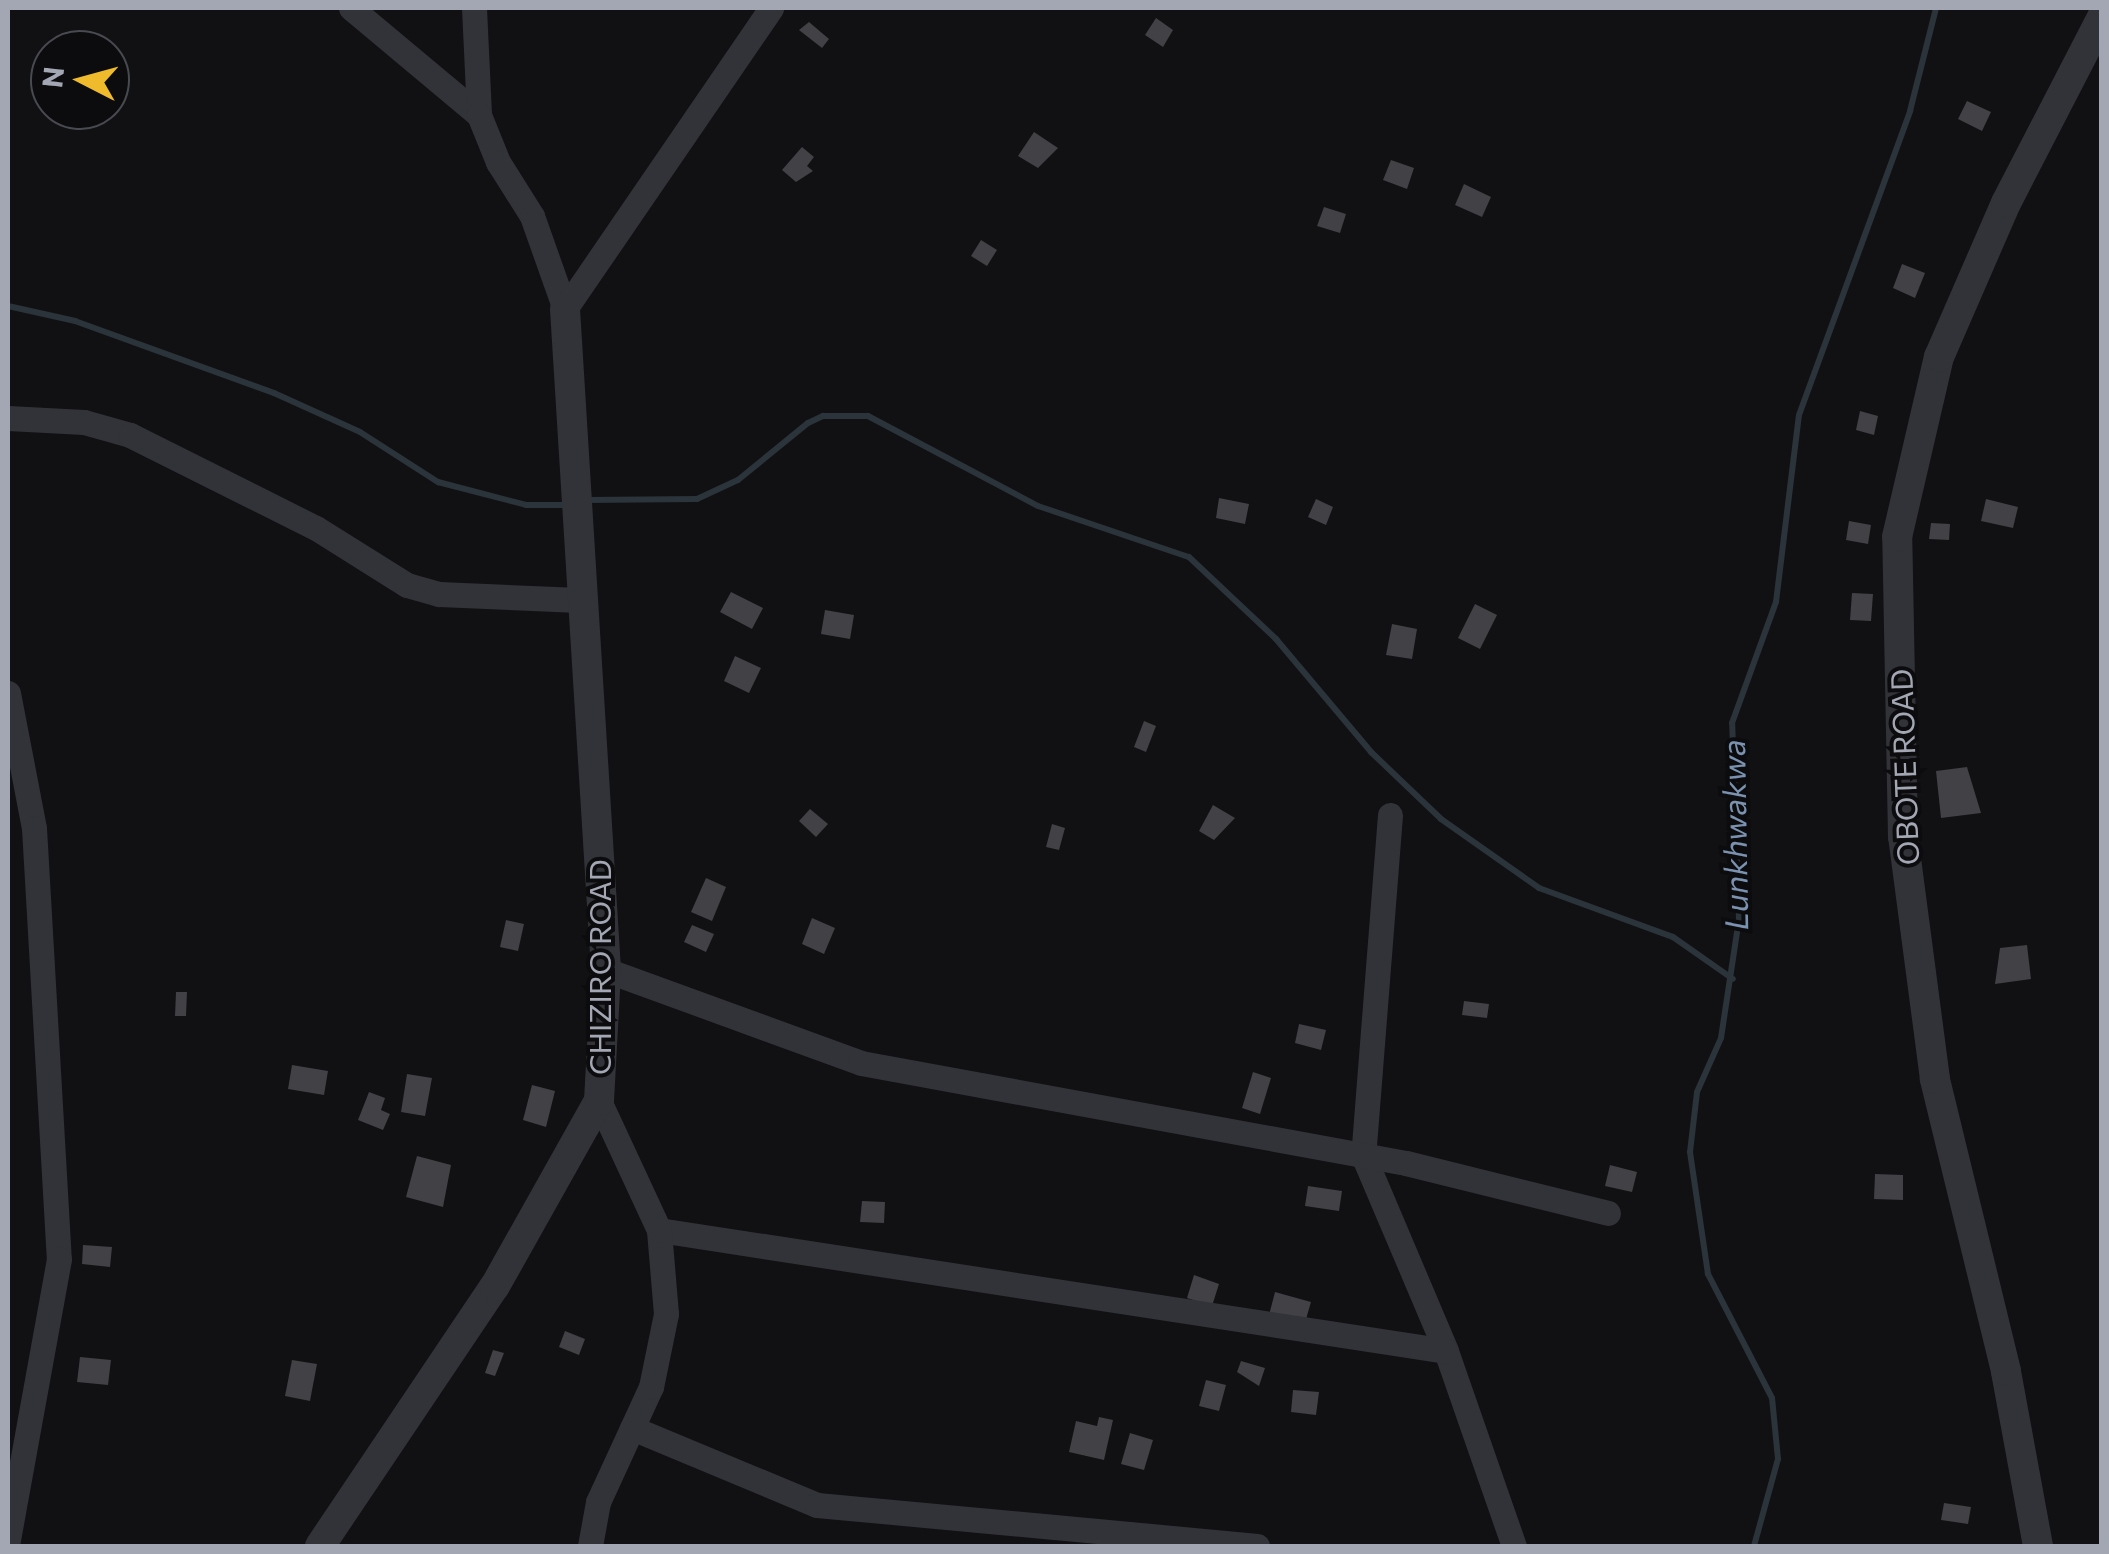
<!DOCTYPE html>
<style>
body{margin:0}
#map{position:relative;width:2109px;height:1554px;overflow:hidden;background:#111113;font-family:Commissioner,sans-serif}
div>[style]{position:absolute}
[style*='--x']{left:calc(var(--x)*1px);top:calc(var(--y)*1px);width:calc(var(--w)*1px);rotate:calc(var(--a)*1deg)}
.stream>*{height:6px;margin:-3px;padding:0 3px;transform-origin:3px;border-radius:3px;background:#2b333b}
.building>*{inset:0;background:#414146}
.minor>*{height:25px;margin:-12.5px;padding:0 12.5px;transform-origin:12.5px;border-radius:12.5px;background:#323338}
.tertiary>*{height:30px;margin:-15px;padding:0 15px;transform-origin:15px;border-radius:15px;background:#323338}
span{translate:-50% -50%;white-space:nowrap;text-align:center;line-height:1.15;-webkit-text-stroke:8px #0c0c0e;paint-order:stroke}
.street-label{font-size:30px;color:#a3a7b3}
.water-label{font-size:32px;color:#7a92af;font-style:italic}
.frame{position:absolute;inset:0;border:10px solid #a3a7b3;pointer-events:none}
.north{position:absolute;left:30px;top:30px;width:100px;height:100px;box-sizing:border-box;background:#0c0c0e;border:2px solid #484a50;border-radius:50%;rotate:276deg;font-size:28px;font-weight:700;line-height:40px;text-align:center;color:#a3a7b3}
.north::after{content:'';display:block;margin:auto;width:35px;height:45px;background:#efbb2d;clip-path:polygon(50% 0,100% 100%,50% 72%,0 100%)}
</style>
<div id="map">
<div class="stream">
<i style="--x:8;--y:306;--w:69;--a:12.6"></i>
<i style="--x:75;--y:321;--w:212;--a:19.9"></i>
<i style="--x:274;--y:393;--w:94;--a:24.4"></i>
<i style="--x:360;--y:432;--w:93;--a:32.7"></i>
<i style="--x:438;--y:482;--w:91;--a:14.6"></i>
<i style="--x:526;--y:505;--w:43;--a:0"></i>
<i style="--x:586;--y:500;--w:111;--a:-0.5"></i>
<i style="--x:697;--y:499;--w:45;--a:-24.9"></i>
<i style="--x:738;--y:480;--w:90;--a:-39.2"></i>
<i style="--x:808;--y:423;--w:17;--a:-25"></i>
<i style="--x:823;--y:416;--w:45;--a:0"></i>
<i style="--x:868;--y:416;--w:192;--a:27.9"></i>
<i style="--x:1038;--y:506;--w:159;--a:18.7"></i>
<i style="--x:1189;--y:557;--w:120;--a:43.3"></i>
<i style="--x:1276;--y:639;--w:148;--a:49.9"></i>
<i style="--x:1371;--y:752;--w:97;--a:43.7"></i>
<i style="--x:1441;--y:819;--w:120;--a:35.1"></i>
<i style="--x:1539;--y:888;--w:143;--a:20.1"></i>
<i style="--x:1673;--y:937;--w:73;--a:35"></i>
<i style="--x:1754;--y:1546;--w:90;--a:-74.6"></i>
<i style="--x:1778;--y:1459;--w:61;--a:-95.6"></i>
<i style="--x:1772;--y:1398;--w:140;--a:-117.3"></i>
<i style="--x:1708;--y:1274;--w:123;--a:-98.4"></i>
<i style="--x:1690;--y:1152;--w:60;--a:-83.3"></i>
<i style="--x:1697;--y:1092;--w:59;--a:-66"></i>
<i style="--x:1721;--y:1038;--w:120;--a:-81.4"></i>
<i style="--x:1739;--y:919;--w:196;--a:-92"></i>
<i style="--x:1732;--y:723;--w:129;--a:-70"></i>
<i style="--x:1776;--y:602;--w:188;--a:-83"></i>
<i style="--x:1799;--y:415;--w:324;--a:-69.9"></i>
<i style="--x:1910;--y:111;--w:106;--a:-75.8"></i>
</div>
<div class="building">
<i style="clip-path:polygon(1156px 18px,1173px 30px,1163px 47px,1145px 35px)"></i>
<i style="clip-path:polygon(809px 22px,829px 39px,822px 48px,799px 30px)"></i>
<i style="clip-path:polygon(1967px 101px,1991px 112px,1982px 131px,1958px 119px)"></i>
<i style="clip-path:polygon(1034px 132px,1058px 148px,1038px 168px,1018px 156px)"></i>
<i style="clip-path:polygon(802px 147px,814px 157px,807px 166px,813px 171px,796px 182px,782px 170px)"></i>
<i style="clip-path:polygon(1391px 160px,1414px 168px,1407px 189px,1383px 180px)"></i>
<i style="clip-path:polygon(1464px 184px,1491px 197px,1482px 217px,1455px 205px)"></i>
<i style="clip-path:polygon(1324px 207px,1346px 214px,1340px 233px,1317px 226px)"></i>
<i style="clip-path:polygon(981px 240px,997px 250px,987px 266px,971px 256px)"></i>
<i style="clip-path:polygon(1902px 264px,1925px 273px,1915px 298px,1893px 288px)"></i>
<i style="clip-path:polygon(1860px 411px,1878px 416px,1874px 435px,1856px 430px)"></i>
<i style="clip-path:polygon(1219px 498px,1249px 504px,1245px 524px,1216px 518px)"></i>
<i style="clip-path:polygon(1316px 499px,1333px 507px,1326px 525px,1308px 517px)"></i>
<i style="clip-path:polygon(1986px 499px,2018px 507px,2013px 528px,1981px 521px)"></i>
<i style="clip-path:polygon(1849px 521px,1871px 525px,1868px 544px,1846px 540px)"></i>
<i style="clip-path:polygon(1931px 523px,1950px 524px,1949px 540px,1929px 539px)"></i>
<i style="clip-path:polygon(731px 592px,763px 608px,752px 629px,720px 612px)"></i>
<i style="clip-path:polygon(1852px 593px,1873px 594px,1871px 621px,1850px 620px)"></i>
<i style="clip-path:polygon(1475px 604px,1497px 615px,1480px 649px,1458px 638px)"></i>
<i style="clip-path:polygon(825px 610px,854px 615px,850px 639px,821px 634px)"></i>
<i style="clip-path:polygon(1392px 624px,1417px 629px,1412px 659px,1386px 655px)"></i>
<i style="clip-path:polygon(735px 656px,761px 668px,749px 693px,724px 681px)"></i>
<i style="clip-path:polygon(1144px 721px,1156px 726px,1146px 752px,1134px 747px)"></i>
<i style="clip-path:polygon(1967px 767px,1981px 813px,1941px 818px,1936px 771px)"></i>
<i style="clip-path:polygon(1213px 805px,1235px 818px,1214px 840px,1199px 831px)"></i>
<i style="clip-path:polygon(810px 809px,828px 824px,816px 837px,799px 821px)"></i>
<i style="clip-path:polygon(1052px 824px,1065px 828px,1059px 850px,1046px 847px)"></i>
<i style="clip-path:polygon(706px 878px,726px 887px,712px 921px,691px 912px)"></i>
<i style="clip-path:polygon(812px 918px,835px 928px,824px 954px,802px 944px)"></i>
<i style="clip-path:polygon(506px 920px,524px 924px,518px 951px,500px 947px)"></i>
<i style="clip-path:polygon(692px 925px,714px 934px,706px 952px,684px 942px)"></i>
<i style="clip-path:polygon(2027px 945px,2031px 979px,1995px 984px,2000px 948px)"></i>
<i style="clip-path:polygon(176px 992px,187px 992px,186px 1016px,175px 1016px)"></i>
<i style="clip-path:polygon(1464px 1001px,1489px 1004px,1487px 1018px,1462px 1015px)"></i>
<i style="clip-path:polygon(1299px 1024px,1326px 1030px,1321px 1050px,1295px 1043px)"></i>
<i style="clip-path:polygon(292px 1065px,328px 1071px,324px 1095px,288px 1089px)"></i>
<i style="clip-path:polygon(1253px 1072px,1271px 1078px,1260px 1114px,1242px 1108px)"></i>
<i style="clip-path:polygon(407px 1074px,432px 1078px,425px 1116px,401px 1112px)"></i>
<i style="clip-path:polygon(532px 1085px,555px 1091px,546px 1127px,523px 1120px)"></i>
<i style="clip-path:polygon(369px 1092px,385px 1098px,381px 1110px,390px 1114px,383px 1130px,358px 1120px)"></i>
<i style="clip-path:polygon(417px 1156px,451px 1165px,443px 1207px,406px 1197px)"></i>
<i style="clip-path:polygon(1610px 1165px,1637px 1172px,1632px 1192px,1605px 1186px)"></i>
<i style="clip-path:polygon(1875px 1174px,1903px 1175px,1903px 1200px,1874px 1199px)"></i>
<i style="clip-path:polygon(1308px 1186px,1342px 1191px,1339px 1211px,1305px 1206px)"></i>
<i style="clip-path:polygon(862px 1201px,885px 1202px,884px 1223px,860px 1222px)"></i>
<i style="clip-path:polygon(83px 1245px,112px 1247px,110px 1267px,82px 1264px)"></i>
<i style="clip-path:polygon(1194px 1275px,1219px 1284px,1212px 1306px,1187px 1298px)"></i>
<i style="clip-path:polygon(1275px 1292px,1311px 1302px,1304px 1326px,1269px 1315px)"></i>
<i style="clip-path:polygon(565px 1331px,585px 1339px,579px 1355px,559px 1347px)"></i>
<i style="clip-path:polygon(493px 1350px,504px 1353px,495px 1376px,485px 1373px)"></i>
<i style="clip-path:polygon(80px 1357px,111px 1360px,108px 1385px,77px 1382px)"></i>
<i style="clip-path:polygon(292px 1360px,317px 1364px,310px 1401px,285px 1396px)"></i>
<i style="clip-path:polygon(1241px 1361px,1265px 1368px,1259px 1386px,1237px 1372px)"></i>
<i style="clip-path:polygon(1206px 1380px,1226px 1385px,1219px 1411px,1199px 1406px)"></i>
<i style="clip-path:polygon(1293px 1390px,1319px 1392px,1316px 1415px,1291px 1412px)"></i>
<i style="clip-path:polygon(1099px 1417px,1113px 1420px,1104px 1460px,1069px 1452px,1076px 1421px,1097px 1426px)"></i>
<i style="clip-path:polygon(1130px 1433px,1153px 1440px,1144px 1470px,1121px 1464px)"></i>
<i style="clip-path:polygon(1944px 1503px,1971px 1507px,1968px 1524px,1941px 1520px)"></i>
</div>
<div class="minor">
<i style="--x:351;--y:8;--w:167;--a:39.9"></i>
<i style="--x:474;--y:8;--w:107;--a:87.3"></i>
<i style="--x:479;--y:115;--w:51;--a:68"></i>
<i style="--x:498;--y:162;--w:64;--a:57.8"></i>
<i style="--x:532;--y:216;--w:99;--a:70.5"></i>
<i style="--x:565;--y:309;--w:365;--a:-55.6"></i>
<i style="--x:8;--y:418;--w:76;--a:3"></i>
<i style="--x:84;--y:422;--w:48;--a:15.8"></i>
<i style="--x:130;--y:435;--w:208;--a:26.6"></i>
<i style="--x:316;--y:528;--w:107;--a:32.1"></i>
<i style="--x:407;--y:585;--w:33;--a:16"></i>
<i style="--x:439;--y:594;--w:140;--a:2.5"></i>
<i style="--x:8;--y:693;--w:137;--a:79.1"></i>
<i style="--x:34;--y:828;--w:432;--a:86.7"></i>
<i style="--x:59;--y:1259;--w:286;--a:100.3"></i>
<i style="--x:1390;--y:815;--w:341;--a:94.5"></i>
<i style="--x:1363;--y:1155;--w:213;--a:67"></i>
<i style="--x:1446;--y:1351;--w:207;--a:70.8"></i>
<i style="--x:606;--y:970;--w:271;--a:20"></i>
<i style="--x:861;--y:1063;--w:554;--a:10.4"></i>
<i style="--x:1406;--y:1163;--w:208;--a:13.9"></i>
<i style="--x:659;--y:1230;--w:796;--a:8.74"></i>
<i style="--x:632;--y:1428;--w:200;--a:22.6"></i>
<i style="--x:817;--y:1505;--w:442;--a:5.3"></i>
<i style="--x:590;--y:1546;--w:45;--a:-79.7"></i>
<i style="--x:598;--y:1502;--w:127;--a:-65.3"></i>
<i style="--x:651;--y:1387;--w:75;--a:-78.4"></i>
<i style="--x:666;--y:1314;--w:84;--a:-94.8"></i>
<i style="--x:659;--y:1230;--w:142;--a:-114.9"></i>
</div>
<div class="tertiary">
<i style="--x:320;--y:1546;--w:313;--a:-56.1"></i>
<i style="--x:495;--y:1286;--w:212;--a:-60.7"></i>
<i style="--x:599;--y:1101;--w:131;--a:-86.9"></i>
<i style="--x:606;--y:970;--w:662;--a:-93.55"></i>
<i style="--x:2038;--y:1546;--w:178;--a:-100.4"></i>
<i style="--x:2006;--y:1371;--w:301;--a:-103.7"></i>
<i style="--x:1935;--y:1079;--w:244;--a:-97.5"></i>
<i style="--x:1903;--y:837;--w:300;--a:-91.1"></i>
<i style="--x:1897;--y:537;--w:185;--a:-76.9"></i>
<i style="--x:1939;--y:357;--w:168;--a:-66.5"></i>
<i style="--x:2006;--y:203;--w:209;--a:-62.7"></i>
</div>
<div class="street-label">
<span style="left:1904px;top:767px;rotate:-92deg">OBOTE ROAD</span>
<span style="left:599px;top:967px;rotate:-90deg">CHIZIRO ROAD</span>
</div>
<div class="water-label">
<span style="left:1734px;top:835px;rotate:-91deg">Lunkhwakwa</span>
</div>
<div class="frame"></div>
<div class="north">N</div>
</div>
